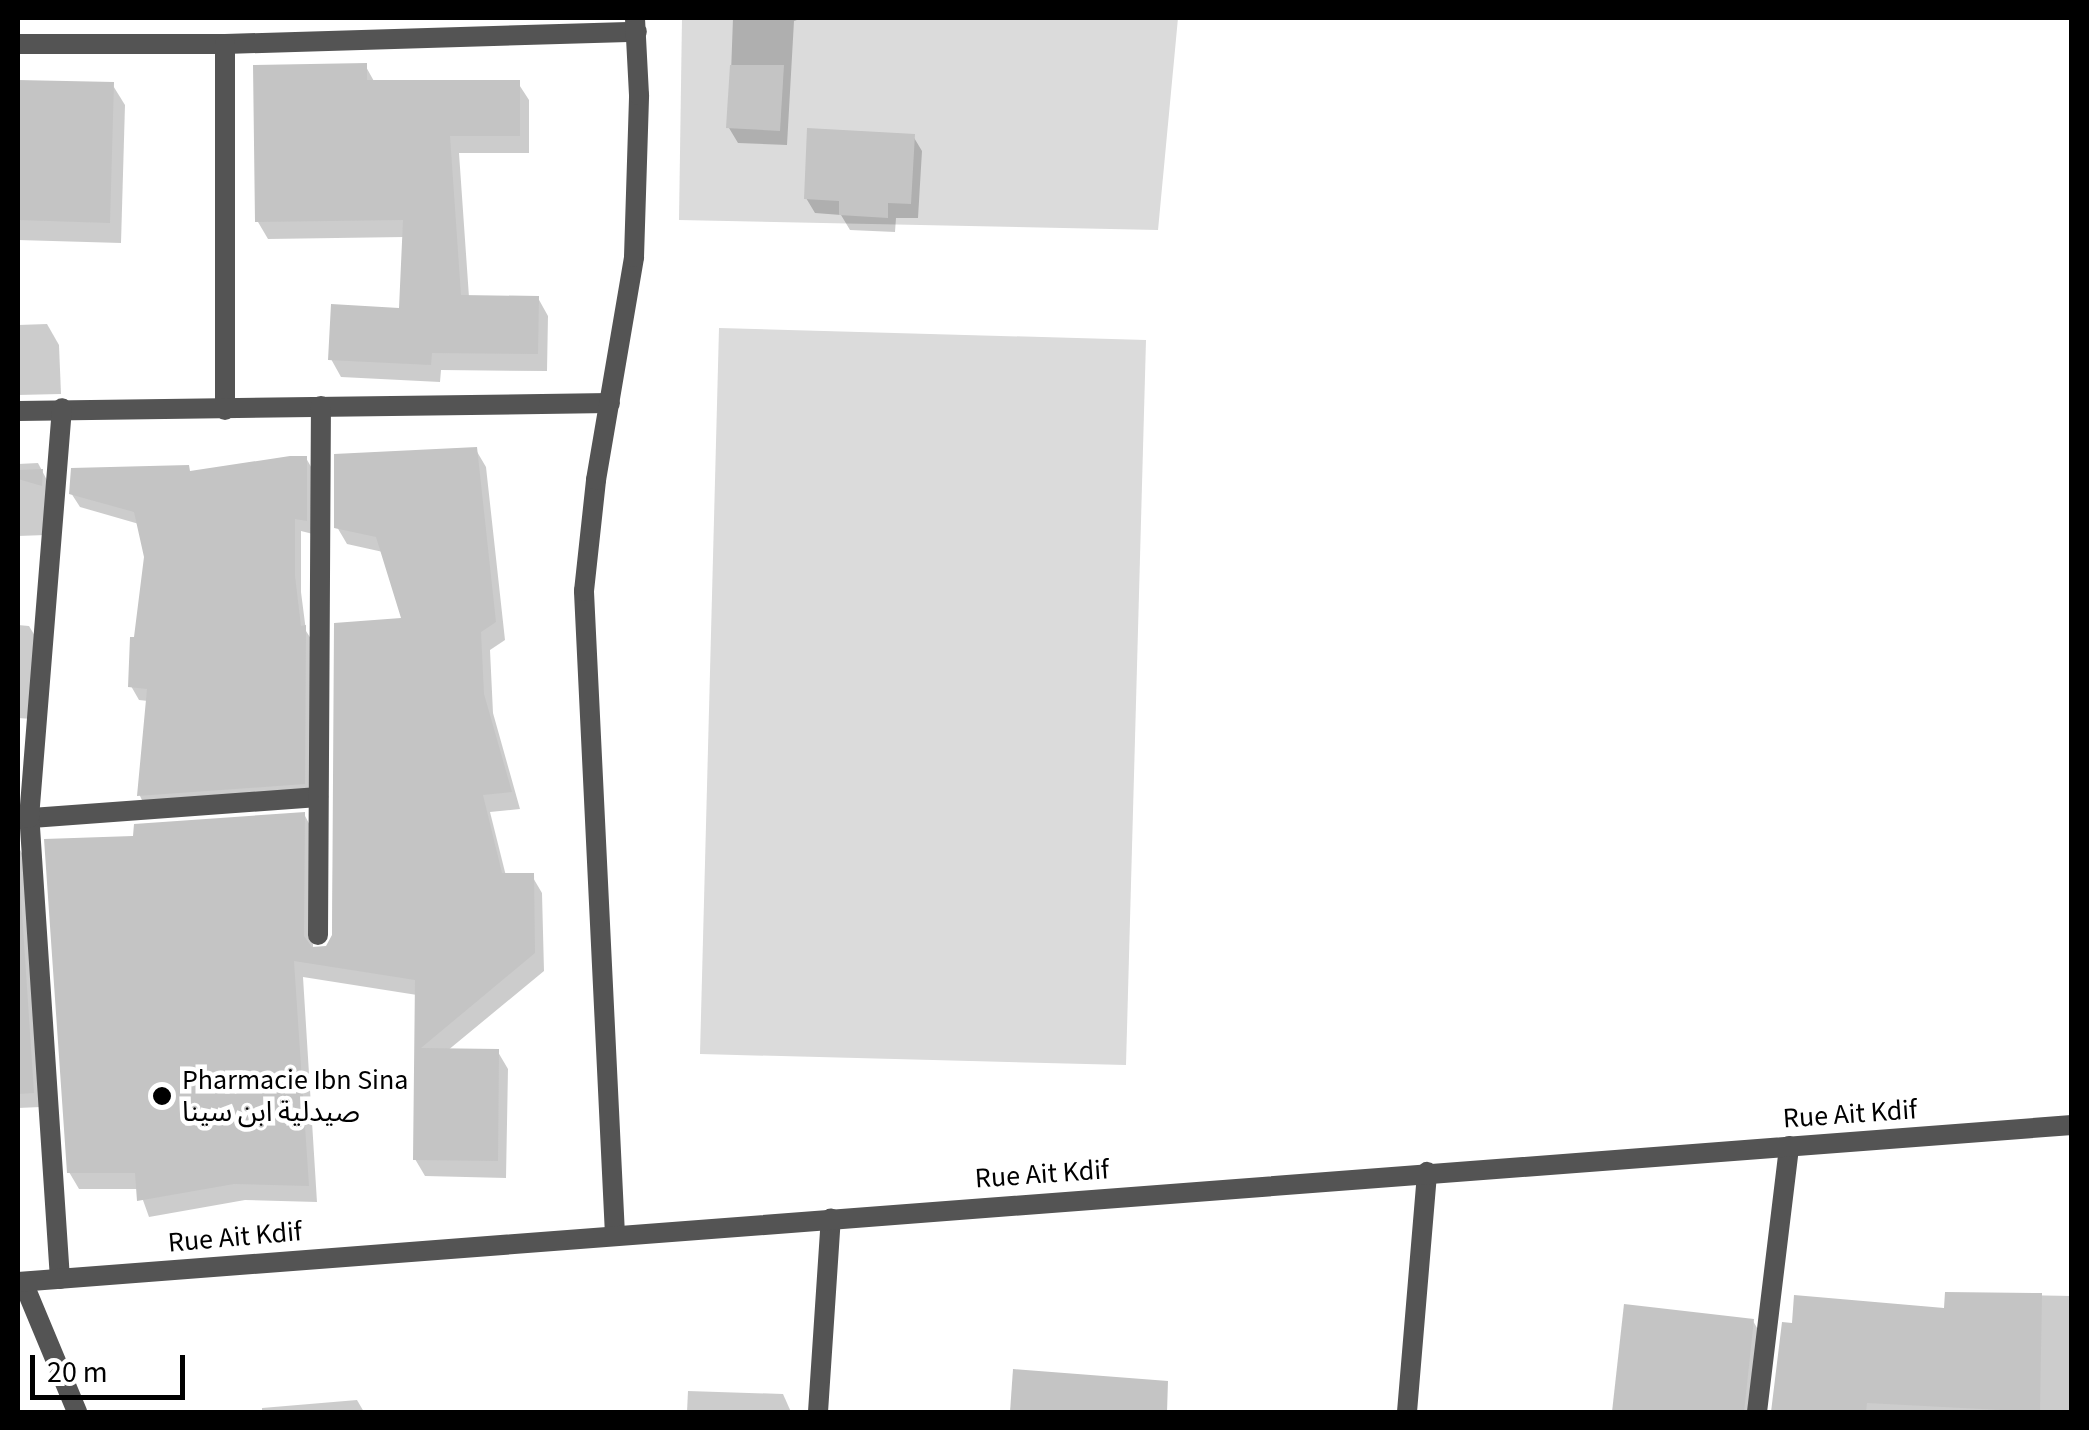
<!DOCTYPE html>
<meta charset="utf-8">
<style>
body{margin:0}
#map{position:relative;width:2089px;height:1430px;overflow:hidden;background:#fff;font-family:"Source Sans 3","Noto Sans Arabic",sans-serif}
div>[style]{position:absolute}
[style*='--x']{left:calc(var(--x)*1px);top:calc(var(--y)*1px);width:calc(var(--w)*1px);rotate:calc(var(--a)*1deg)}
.green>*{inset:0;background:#dbdbdb}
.shadow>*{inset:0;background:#0003}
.building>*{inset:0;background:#c4c4c4}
.minor>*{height:20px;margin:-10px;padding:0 10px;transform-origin:10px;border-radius:10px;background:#545454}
.tertiary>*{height:20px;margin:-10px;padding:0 10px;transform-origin:10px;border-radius:10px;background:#545454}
.dots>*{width:28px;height:28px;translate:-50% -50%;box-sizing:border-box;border:5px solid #fff;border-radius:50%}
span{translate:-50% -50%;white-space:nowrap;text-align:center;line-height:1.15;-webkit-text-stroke:9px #fff;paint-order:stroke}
.poi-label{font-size:28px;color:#000}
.left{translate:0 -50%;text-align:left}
.street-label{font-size:28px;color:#000}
.frame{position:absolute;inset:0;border:20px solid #000;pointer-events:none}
.scale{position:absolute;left:30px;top:1355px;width:155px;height:45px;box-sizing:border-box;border:5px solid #000;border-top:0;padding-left:12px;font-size:30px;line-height:35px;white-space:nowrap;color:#000;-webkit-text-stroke:8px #fff;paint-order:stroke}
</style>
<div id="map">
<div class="green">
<i style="clip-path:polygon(682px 18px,1178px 18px,1158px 230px,679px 220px)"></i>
<i style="clip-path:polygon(719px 328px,1146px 340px,1126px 1065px,700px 1054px)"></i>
</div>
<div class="shadow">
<i style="clip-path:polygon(733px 18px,803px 18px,794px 21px,787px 145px,738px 143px,729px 128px)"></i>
<i style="clip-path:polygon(365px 65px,375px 83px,518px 83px,529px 100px,529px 153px,459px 153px,469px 297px,538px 298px,548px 316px,547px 371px,441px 370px,440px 382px,341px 377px,331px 359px,401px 310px,405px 237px,268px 239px,258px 222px)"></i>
<i style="clip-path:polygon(18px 82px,112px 84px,125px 105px,121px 243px,18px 240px)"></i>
<i style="clip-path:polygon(913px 136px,922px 151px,918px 218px,896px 218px,895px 232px,850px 230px,841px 215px,815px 213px,806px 198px)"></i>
<i style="clip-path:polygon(47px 324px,59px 345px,61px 394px,18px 395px,18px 325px)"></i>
<i style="clip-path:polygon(476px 450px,486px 467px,505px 640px,490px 650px,493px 713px,520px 809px,490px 812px,506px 876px,532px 876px,542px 893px,544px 971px,447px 1051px,498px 1052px,508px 1069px,506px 1178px,425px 1176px,415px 1159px,417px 995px,303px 977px,317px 1202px,245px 1200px,149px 1217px,139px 1189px,79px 1189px,69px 1172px,136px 839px,304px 814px,313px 831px,313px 948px,316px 952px,332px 944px,336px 625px,404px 620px,383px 552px,347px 544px,337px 527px)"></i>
<i style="clip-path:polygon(306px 458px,314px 472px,313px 534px,301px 531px,301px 592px,306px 631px,313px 642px,312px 798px,147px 810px,140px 796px,148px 701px,139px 700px,131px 686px,146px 557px,139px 524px,80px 507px,71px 493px)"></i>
<i style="clip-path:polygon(38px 463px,50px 486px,46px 535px,18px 536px,18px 464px)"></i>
<i style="clip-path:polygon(18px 625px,29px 626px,38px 641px,32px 719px,18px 718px)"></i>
<i style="clip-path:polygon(18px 846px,24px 857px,41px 1107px,18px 1108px)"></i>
<i style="clip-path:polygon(1947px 1294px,2072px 1296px,2072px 1412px,1773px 1412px,1784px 1325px,1947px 1311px)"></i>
<i style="clip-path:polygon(1626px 1306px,1753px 1321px,1763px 1338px,1754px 1412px,1614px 1412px)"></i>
<i style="clip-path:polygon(688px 1391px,783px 1394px,791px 1412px,687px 1412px)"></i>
<i style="clip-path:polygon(357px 1400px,364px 1412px,262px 1412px,262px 1408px)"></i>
</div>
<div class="building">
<i style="clip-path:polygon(367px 63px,367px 80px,520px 80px,520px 136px,450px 136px,461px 295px,539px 296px,538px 354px,432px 353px,431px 365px,328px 360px,331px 304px,399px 308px,403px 220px,255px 222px,253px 65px)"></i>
<i style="clip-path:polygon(730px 65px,784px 65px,780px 131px,726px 128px)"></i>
<i style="clip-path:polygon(18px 80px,114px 82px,110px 223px,18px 220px)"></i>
<i style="clip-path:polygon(807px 128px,915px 134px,911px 204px,888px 203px,888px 218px,839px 215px,839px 201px,804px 199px)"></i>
<i style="clip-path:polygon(477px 447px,496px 622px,481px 632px,484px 694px,512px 792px,483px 795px,502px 873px,534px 873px,535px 953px,421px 1048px,499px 1049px,498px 1161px,413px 1160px,415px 980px,294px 961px,309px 1186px,234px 1184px,137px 1201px,135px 1173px,67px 1173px,44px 839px,133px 836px,134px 824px,305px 812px,304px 936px,312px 947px,326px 946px,332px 935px,334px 623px,401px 618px,376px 537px,334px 528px,334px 454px)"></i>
<i style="clip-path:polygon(290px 456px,307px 456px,307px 521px,295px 519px,295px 576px,301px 626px,306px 625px,305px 784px,137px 796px,147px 689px,128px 687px,130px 637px,134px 637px,144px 557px,134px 512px,69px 494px,71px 468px,189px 465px,190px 471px)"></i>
<i style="clip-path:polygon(43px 469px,42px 486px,18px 479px,19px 470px)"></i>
<i style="clip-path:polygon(18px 852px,34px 1093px,18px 1094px)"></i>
<i style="clip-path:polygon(1945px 1292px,2042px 1293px,2040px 1412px,1867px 1403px,1866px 1412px,1771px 1412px,1782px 1322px,1792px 1323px,1794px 1295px,1944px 1308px)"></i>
<i style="clip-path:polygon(1624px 1304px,1754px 1319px,1744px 1412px,1612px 1412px)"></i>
<i style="clip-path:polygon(1013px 1369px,1168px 1381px,1167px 1412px,1010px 1412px)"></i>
</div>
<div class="minor">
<i style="--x:18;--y:44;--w:207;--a:0"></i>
<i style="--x:225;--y:44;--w:412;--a:-1.7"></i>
<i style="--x:225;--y:410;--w:366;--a:-90"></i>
<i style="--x:18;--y:411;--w:592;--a:-0.77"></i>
<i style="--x:18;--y:819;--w:301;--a:-4.2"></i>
<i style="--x:318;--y:935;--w:529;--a:-89.68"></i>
<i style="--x:615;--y:1235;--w:645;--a:-92.76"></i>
<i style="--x:584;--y:591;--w:112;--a:-83.8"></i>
<i style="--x:596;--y:480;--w:226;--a:-80.3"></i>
<i style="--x:634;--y:257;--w:162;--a:-88.2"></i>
<i style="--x:639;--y:95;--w:77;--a:-93"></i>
<i style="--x:60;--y:1279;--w:462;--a:-93.8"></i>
<i style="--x:29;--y:818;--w:411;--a:-85.4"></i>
<i style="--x:23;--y:1282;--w:141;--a:67.4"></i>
<i style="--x:818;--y:1412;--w:194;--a:-86.2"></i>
<i style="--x:1407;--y:1412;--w:241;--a:-85.2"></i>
<i style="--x:1757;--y:1412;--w:268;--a:-83.1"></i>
</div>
<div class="tertiary">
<i style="--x:18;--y:1282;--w:2060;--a:-4.37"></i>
</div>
<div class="dots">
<i style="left:162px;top:1096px;background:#000"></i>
</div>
<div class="poi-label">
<span class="left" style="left:182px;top:1096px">Pharmacie Ibn Sina<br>صيدلية ابن سينا</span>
</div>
<div class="street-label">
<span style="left:1850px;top:1114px;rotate:-4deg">Rue Ait Kdif</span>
<span style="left:1042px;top:1174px;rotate:-4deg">Rue Ait Kdif</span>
<span style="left:235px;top:1237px;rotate:-5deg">Rue Ait Kdif</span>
</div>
<div class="frame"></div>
<div class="scale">20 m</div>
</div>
